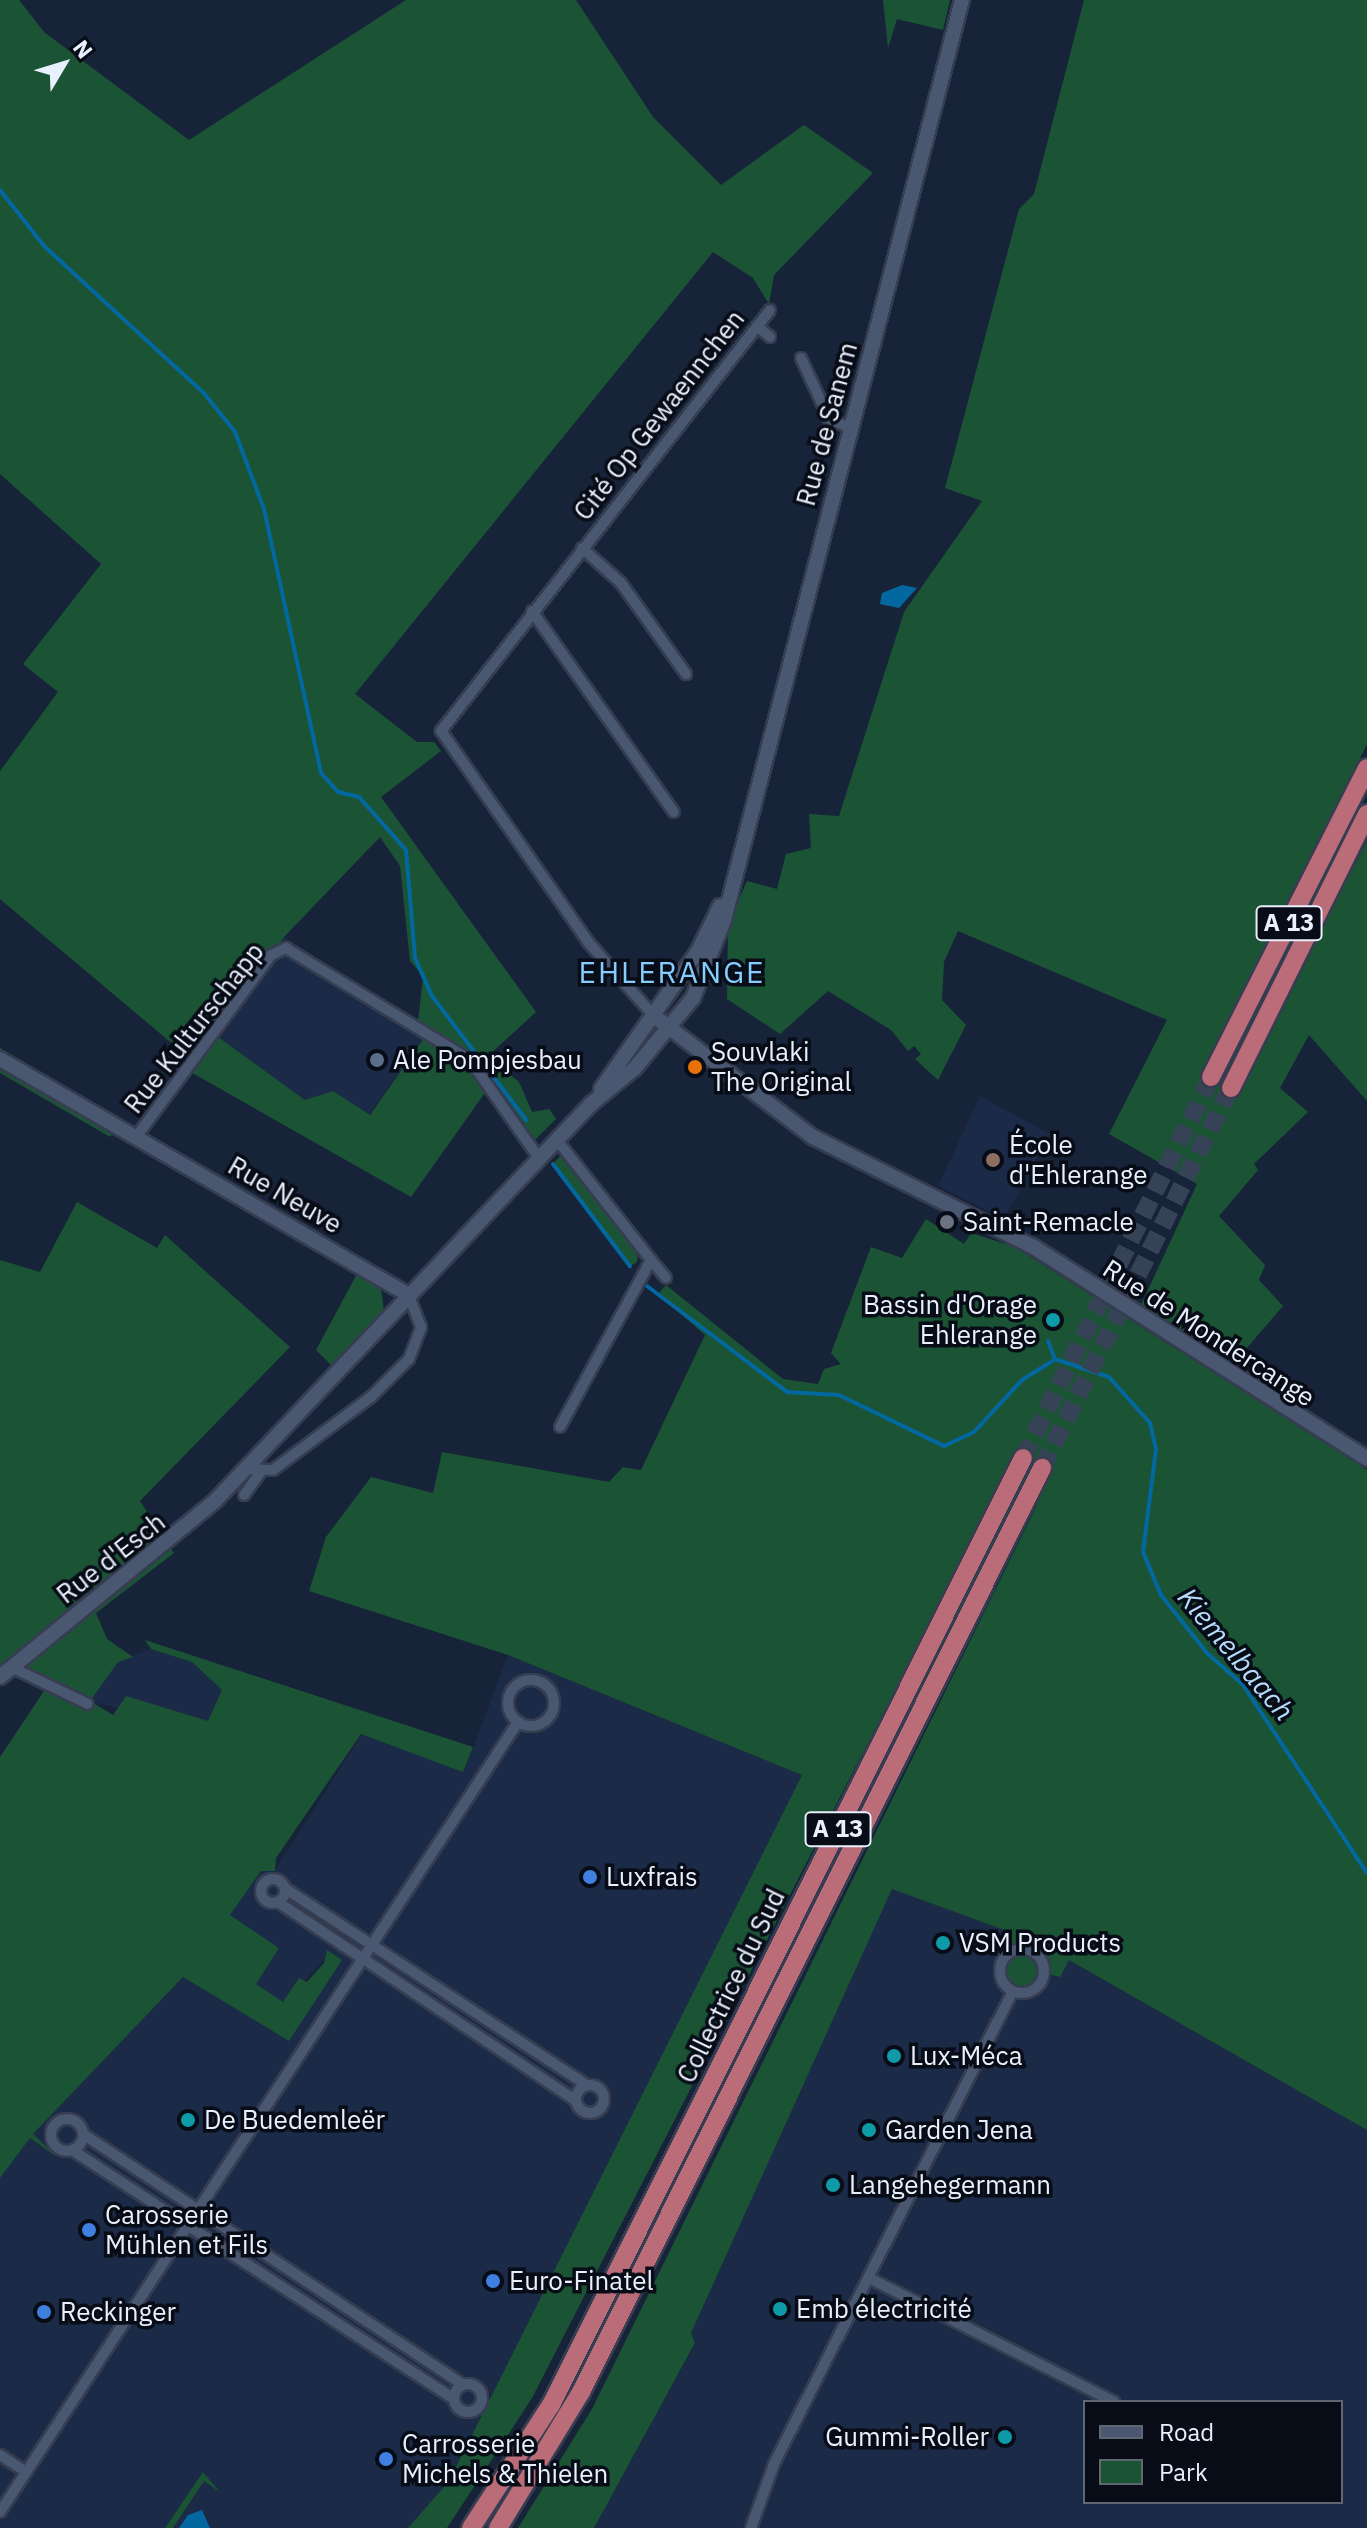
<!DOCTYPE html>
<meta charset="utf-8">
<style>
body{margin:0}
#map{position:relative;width:1367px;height:2528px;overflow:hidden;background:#172339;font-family:"IBM Plex Sans",sans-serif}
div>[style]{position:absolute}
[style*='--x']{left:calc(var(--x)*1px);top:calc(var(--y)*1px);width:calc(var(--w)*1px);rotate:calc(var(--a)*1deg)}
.built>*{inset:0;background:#1b2a46}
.green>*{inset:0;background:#1b5435}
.water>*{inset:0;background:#0367a0}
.stream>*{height:4px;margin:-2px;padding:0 2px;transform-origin:2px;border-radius:2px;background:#0367a0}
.highway-tunnel>*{height:18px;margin-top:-9px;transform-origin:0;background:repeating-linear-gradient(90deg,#364256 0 18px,transparent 0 27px)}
.roads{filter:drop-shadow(2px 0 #363d51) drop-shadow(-2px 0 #363d51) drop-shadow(0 2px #363d51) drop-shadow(0 -2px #363d51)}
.street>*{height:10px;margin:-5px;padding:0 5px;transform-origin:5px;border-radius:5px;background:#495771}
.street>.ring{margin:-5px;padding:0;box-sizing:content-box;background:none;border:10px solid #495771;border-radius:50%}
.secondary>*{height:14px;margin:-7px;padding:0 7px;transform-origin:7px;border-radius:7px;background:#495771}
.highway>*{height:18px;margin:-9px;padding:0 9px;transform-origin:9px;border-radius:9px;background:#ba6c79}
.dots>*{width:22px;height:22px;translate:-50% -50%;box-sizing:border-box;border:4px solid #070c16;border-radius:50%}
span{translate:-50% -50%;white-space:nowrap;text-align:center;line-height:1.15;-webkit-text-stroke:7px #070c16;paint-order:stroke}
.shield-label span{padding:2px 6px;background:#070c16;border:2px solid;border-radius:6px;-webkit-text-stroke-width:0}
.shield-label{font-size:24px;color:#e9f0fd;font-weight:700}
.street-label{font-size:26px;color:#e9f0fd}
.poi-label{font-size:26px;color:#e9f0fd}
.left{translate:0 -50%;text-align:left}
.right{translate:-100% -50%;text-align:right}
.water-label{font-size:28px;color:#b6dcfc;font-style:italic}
.quarter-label{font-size:30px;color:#85cdfe;letter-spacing:2px}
.legend{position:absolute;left:1083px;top:2400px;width:260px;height:104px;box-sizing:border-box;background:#070c16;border:2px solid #616772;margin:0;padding:10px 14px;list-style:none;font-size:24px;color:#e9f0fd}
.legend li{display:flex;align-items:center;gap:16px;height:40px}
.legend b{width:40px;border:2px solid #616772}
.north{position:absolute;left:24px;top:24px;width:80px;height:80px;-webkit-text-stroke:6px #070c16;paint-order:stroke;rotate:52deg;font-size:22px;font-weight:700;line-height:32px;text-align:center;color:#e9f0fd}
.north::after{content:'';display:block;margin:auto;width:28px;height:36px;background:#e9f0fd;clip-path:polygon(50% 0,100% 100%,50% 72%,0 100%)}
</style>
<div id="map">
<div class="built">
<i style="clip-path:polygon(284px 937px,426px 1034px,369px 1115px,334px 1092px,305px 1100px,214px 1034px)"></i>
<i style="clip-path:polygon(980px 1096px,1050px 1134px,1004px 1219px,938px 1186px)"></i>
<i style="clip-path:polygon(151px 1649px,192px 1662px,222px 1690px,208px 1722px,126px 1696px,117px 1708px,90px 1701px,118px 1661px)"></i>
<i style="clip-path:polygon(508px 1655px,802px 1775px,449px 2481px,408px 2528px,173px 2528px,204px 2480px,221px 2493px,203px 2472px,165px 2528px,0 2528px,0 2178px,30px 2138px,58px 2157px,32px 2135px,183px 1977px,289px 2041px,327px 1957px,283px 2003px,255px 1984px,279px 1948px,229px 1915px,261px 1871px,275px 1870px,362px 1734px,464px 1772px)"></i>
<i style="clip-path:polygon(evenodd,892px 1889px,1004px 1930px,1039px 1985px,1044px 1973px,1069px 1960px,1367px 2130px,1367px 2528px,594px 2528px,695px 2344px,691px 2333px,892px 1889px,1085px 2402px,1341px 2402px,1341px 2502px,1085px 2502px,1085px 2402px)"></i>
</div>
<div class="green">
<i style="clip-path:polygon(evenodd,0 0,19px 0,44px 32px,189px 140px,406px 0,576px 0,653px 117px,721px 185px,804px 125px,873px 173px,774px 275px,769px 304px,753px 278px,713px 252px,355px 694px,417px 742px,434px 742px,441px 751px,381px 797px,536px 1012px,488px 1056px,519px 1082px,532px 1112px,549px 1109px,556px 1119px,536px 1139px,523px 1134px,489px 1087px,411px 1197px,187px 1070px,193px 1061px,0 899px,0 771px,58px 692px,23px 664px,101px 564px,0 474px,0 0,380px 837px,400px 866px,410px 961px,423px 976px,417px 1030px,426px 1035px,370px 1115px,333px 1091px,305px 1100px,214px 1034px,284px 937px,380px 837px)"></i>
<i style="clip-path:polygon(883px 0,950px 0,943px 30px,897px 19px,888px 48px)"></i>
<i style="clip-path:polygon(1084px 0,1367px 0,1367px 744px,1203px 1076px,1238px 1093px,1367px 841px,1367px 1101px,1309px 1035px,1280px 1088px,1308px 1112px,1254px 1164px,1258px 1170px,1219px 1216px,1265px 1265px,1259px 1280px,1283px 1306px,1233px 1364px,1141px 1305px,1197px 1184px,1109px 1134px,1167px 1020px,958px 931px,944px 962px,942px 1000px,966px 1025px,938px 1080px,915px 1059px,921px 1054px,914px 1046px,908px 1051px,891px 1030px,828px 991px,780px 1034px,727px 999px,728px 924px,747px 881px,777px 889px,786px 854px,811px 848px,809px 814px,839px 816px,904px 612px,982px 501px,945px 488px,1019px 209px,1034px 194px)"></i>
<i style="clip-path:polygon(0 1048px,62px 1086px,123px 1120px,110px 1137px,0 1073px)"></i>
<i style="clip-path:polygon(561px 1155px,638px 1254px,637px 1262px,630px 1266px,553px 1164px)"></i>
<i style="clip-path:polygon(77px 1202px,157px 1248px,165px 1235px,290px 1347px,140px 1501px,174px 1553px,96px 1613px,107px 1639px,133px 1657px,118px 1662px,90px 1701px,113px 1715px,126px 1696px,208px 1721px,222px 1690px,192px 1662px,151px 1649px,145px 1640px,473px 1747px,463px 1772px,361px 1734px,276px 1858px,275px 1871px,261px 1871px,230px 1915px,279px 1948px,256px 1984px,283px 2002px,299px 1978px,307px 1982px,324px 1963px,327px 1950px,342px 1960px,289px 2041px,183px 1977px,33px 2134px,58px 2158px,30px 2138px,0 2178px,0 1757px,48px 1685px,12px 1667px,0 1677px,0 1260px,40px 1272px)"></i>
<i style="clip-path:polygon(926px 1219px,964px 1244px,971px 1233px,1015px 1247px,1367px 1470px,1367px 2130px,1069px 1960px,1060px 1977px,1044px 1973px,1034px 1990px,1013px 1991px,1000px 1970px,1017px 1950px,1004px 1930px,892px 1889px,691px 2333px,695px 2343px,594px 2528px,518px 2528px,592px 2409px,1036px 1507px,1051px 1471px,1016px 1454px,532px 2398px,447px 2528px,408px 2528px,449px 2481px,802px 1775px,508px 1655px,309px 1591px,326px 1537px,371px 1477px,433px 1493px,442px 1452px,609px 1482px,623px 1467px,641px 1470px,705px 1335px,658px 1294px,666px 1285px,783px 1379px,818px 1384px,824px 1369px,841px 1364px,831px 1353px,871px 1247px,902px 1258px)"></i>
<i style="clip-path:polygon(358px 1272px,380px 1283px,384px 1310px,332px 1366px,316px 1350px)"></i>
<i style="clip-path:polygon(203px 2472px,221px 2493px,204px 2481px,173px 2528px,165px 2528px)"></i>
</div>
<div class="water">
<i style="clip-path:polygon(902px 585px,917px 588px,899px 608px,880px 604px,882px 593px)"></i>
<i style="clip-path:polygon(202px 2510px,210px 2528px,179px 2528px,188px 2515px)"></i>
</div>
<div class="stream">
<i style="--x:0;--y:190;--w:71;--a:51.8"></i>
<i style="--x:44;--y:246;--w:216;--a:42.6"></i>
<i style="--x:203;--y:392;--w:51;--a:51.3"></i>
<i style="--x:235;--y:432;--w:82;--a:69.4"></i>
<i style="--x:264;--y:509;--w:270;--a:77.8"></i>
<i style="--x:321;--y:773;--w:25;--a:48"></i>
<i style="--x:338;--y:792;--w:22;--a:13"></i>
<i style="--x:359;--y:797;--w:71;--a:48.4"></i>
<i style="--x:406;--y:850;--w:108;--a:85.2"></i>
<i style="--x:415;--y:958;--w:42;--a:65.9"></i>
<i style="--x:432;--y:996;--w:156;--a:52.8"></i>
<i style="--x:553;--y:1164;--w:128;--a:53"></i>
<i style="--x:647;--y:1286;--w:176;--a:37.1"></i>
<i style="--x:787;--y:1392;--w:52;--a:3.3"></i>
<i style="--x:839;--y:1395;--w:117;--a:25.9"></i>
<i style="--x:944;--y:1446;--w:33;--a:-25"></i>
<i style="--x:974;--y:1432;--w:71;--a:-47.3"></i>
<i style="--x:1022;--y:1380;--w:39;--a:-32"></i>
<i style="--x:1055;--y:1359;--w:57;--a:18.4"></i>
<i style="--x:1109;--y:1377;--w:62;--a:48.3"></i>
<i style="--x:1150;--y:1423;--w:27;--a:77"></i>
<i style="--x:1156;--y:1449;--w:104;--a:97.2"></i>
<i style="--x:1143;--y:1552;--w:47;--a:67.3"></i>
<i style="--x:1161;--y:1595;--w:74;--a:51.6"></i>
<i style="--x:1207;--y:1653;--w:48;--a:41.6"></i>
<i style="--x:1243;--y:1685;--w:225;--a:56.6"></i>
<i style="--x:1048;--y:1341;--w:19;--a:69"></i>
</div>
<div class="highway-tunnel">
<i style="--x:1023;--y:1458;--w:425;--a:-63.7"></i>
<i style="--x:1042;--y:1468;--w:424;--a:-63.6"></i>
</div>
<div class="roads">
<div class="street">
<i style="--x:757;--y:326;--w:17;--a:40"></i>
<i style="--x:801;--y:358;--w:67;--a:65.3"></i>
<i style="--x:829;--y:419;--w:23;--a:23"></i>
<i style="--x:582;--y:548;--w:52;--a:41.9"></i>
<i style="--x:621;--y:583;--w:112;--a:54.5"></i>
<i style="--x:532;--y:611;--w:246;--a:54.8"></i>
<i style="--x:654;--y:1016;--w:98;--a:-131.7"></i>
<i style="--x:589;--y:943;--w:259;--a:-124.9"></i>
<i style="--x:441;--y:731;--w:534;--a:-51.99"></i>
<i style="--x:136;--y:1137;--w:227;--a:-53.4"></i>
<i style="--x:271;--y:955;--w:17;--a:-25"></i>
<i style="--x:286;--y:948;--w:215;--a:31.3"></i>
<i style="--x:470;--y:1060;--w:120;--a:54.9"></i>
<i style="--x:557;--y:1140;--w:152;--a:51.9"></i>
<i style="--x:651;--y:1260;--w:190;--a:118.6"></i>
<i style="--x:651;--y:1260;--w:23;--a:50"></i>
<i style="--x:245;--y:1469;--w:28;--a:2"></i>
<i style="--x:273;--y:1470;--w:122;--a:-36.7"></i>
<i style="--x:371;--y:1397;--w:54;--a:-45"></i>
<i style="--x:409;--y:1359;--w:34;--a:-69"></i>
<i style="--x:421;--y:1327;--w:34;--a:-111"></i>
<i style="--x:244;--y:1495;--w:27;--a:-54"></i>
<i style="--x:11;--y:1667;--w:85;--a:25.7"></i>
<i class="ring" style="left:508px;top:1680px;width:36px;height:36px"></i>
<i class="ring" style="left:261px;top:1879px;width:14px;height:14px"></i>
<i style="--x:286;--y:1889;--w:359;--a:33.1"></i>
<i style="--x:278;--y:1902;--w:358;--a:33.7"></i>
<i class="ring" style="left:1000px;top:1949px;width:34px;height:34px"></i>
<i class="ring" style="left:576px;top:2085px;width:18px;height:18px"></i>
<i class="ring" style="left:51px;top:2119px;width:22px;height:22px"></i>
<i style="--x:83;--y:2134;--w:455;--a:33.4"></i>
<i style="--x:72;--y:2150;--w:456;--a:33.1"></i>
<i style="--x:869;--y:2278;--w:275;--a:26.8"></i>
<i class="ring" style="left:454px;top:2384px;width:18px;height:18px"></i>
<i style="--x:0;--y:2455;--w:31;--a:33"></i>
<i style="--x:0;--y:2512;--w:945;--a:-56.75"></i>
<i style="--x:751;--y:2528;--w:68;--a:-70.2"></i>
<i style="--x:774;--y:2464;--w:530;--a:-63.19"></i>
</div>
<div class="secondary">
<i style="--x:654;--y:1016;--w:200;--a:37.3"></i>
<i style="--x:813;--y:1137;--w:245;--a:26.5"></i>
<i style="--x:1032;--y:1246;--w:397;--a:32.4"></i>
<i style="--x:0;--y:1059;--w:472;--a:30"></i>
<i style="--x:601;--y:1089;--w:169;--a:-54.9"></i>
<i style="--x:698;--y:951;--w:50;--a:-63.9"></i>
<i style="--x:0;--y:1677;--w:278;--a:-39.3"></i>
<i style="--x:215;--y:1501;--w:547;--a:-46.56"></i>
<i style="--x:591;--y:1104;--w:57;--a:-39.3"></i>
<i style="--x:635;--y:1068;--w:91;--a:-50.4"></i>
<i style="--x:693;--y:998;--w:84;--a:-68.3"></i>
<i style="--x:724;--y:920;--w:950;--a:-75.5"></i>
</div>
<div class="highway">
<i style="--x:1211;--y:1077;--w:346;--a:-63.2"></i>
<i style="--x:1231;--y:1088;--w:306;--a:-63.6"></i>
<i style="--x:471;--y:2528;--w:147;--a:-57"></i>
<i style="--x:551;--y:2405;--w:1058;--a:-63.51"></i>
<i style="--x:498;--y:2528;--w:159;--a:-58.6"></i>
<i style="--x:581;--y:2392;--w:1033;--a:-63.48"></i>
</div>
</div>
<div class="dots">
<i style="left:377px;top:1060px;background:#5c6f8a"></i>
<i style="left:695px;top:1067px;background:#e8710a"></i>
<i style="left:993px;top:1160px;background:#8d6e63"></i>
<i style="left:947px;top:1222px;background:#6b7280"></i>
<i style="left:1053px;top:1320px;background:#0f9aa8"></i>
<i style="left:590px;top:1877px;background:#3f7fe0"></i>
<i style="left:943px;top:1943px;background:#0f9aa8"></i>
<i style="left:894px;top:2056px;background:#0f9aa8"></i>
<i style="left:188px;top:2120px;background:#0f9aa8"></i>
<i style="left:869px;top:2130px;background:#0f9aa8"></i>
<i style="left:833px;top:2185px;background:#0f9aa8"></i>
<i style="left:89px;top:2230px;background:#3f7fe0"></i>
<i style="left:493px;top:2281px;background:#3f7fe0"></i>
<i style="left:780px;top:2309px;background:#0f9aa8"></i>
<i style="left:44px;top:2312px;background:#3f7fe0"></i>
<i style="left:1005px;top:2437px;background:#0f9aa8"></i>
<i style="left:386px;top:2459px;background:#3f7fe0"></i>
</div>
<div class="shield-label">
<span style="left:1289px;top:923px">A 13</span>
<span style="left:838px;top:1829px">A 13</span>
</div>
<div class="street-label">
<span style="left:659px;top:415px;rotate:-52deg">Cité Op Gewaennchen</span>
<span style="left:827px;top:424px;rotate:-75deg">Rue de Sanem</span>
<span style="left:194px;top:1028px;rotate:-52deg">Rue Kulturschapp</span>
<span style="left:285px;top:1195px;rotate:30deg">Rue Neuve</span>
<span style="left:1209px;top:1333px;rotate:33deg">Rue de Mondercange</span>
<span style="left:111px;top:1558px;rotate:-38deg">Rue d'Esch</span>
<span style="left:731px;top:1986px;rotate:-64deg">Collectrice du Sud</span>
</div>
<div class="poi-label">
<span class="left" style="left:711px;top:1067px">Souvlaki<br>The Original</span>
<span class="left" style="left:393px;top:1060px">Ale Pompjesbau</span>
<span class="left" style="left:1009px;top:1160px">École<br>d'Ehlerange</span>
<span class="left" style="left:963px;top:1222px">Saint-Remacle</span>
<span class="right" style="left:1037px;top:1320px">Bassin d'Orage<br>Ehlerange</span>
<span class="left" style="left:606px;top:1877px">Luxfrais</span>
<span class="left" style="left:959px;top:1943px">VSM Products</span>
<span class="left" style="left:910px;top:2056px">Lux-Méca</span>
<span class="left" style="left:204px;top:2120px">De Buedemleër</span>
<span class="left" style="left:885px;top:2130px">Garden Jena</span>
<span class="left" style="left:849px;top:2185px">Langehegermann</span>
<span class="left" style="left:105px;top:2230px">Carosserie<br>Mühlen et Fils</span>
<span class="left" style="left:509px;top:2281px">Euro-Finatel</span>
<span class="left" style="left:796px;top:2309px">Emb électricité</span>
<span class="left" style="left:60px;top:2312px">Reckinger</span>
<span class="right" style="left:989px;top:2437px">Gummi-Roller</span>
<span class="left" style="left:402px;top:2459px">Carrosserie<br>Michels &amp; Thielen</span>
</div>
<div class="water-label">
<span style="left:1236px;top:1654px;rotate:50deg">Kiemelbaach</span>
</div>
<div class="quarter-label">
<span style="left:672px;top:972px">EHLERANGE</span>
</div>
<ul class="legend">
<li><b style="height:10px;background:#495771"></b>Road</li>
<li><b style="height:22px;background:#1b5435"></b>Park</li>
</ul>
<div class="north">N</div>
</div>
